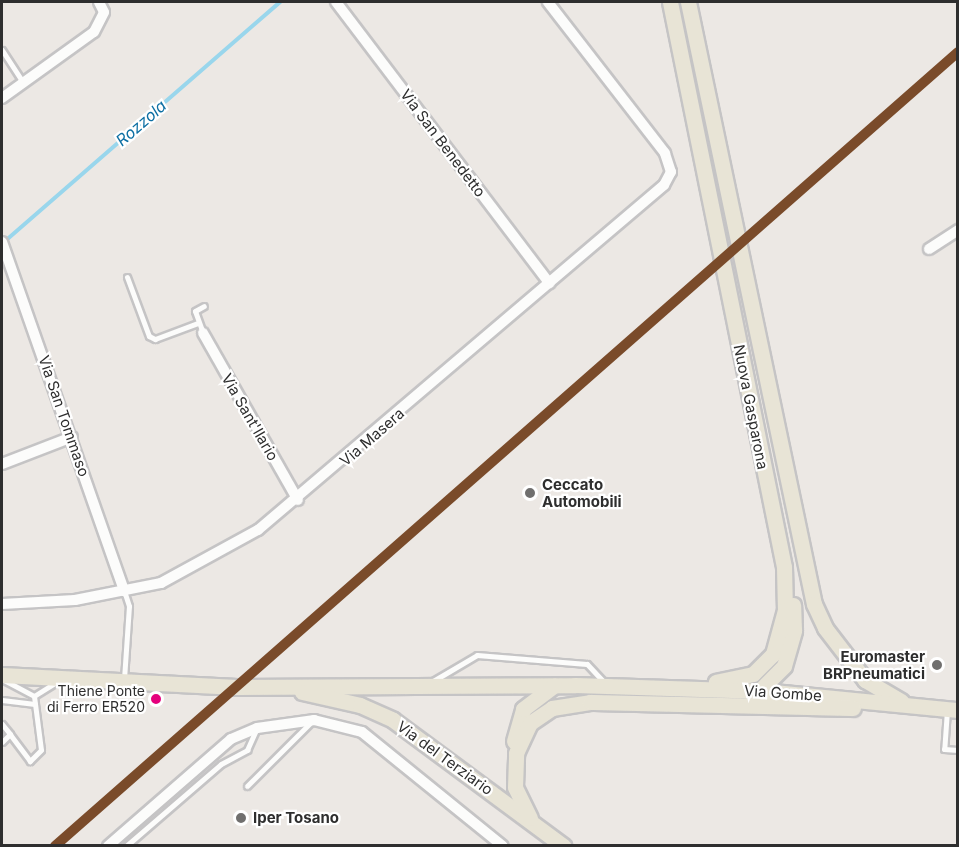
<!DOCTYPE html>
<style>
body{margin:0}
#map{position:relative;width:959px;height:847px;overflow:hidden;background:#ece8e4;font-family:Inter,sans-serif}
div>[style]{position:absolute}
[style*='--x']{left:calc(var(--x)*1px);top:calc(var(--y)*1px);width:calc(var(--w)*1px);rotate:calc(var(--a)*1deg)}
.stream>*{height:4px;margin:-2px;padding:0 2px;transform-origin:2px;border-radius:2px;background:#99d6ec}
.roads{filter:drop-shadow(2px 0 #c5c4c5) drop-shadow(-2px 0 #c5c4c5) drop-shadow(0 2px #c5c4c5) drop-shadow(0 -2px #c5c4c5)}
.lane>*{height:5px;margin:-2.5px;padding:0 2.5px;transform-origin:2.5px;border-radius:2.5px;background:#fcfcfb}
.street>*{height:10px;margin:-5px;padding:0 5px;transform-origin:5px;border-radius:5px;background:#fcfcfb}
.primary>*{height:15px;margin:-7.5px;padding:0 7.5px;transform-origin:7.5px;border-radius:7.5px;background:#e8e4d6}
.rail-1>*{height:10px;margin:-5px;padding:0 5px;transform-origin:5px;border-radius:5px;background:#7a4b2a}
.dots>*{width:16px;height:16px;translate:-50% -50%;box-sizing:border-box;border:3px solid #fff;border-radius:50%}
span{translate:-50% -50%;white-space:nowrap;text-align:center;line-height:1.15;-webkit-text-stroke:4.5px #fff;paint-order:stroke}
.bus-label{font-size:14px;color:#2e2e2e}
.right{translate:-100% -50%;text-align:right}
.street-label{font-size:15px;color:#2e2e2e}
.poi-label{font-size:15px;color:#2e2e2e;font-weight:700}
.left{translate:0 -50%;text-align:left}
.water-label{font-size:16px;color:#0d6fa3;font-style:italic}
.frame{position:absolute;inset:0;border:3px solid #2e2e2e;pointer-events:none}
</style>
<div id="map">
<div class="stream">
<i style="--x:4;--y:242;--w:366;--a:-41"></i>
</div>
<div class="roads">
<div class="lane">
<i style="--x:2;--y:50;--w:38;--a:57"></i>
<i style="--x:127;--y:277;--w:63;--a:69.6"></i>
<i style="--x:149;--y:336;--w:7;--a:27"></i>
<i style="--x:155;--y:339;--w:46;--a:-20.4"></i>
<i style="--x:203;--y:333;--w:23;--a:-110"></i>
<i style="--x:195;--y:311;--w:10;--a:-29"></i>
<i style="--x:2;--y:679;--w:36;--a:28"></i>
<i style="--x:34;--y:696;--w:54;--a:82.6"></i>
<i style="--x:41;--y:750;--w:16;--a:135"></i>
<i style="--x:30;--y:761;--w:34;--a:-127"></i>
<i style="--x:124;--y:679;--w:73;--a:-86.1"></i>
<i style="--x:129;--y:606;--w:16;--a:-108"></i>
<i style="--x:433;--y:681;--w:51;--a:-30.6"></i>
<i style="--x:477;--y:655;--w:110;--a:4.7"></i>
<i style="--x:587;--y:664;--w:25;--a:47"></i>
<i style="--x:34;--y:696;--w:28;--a:-32"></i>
<i style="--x:2;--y:700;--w:33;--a:7"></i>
<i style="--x:947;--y:710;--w:39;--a:94"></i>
<i style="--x:944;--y:749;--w:14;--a:4"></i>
<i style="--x:2;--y:724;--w:13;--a:51"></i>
<i style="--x:10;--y:734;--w:11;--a:135"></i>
<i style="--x:247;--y:786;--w:92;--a:-45"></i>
<i style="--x:126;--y:846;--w:125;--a:-40.8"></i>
<i style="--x:221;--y:764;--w:30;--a:-28"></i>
<i style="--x:247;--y:750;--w:22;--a:-66"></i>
</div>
<div class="street">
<i style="--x:336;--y:2;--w:353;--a:52.8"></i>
<i style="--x:2;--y:98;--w:113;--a:-35.7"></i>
<i style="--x:94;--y:32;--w:22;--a:-63"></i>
<i style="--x:104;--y:12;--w:11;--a:-117"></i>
<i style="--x:2;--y:242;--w:370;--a:70.7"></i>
<i style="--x:929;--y:249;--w:35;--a:-33"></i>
<i style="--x:203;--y:333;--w:192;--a:60.4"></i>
<i style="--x:2;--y:464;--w:75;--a:-21.1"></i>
<i style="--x:2;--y:604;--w:73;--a:-3.1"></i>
<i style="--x:75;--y:600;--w:88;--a:-11.2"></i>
<i style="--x:161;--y:583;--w:111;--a:-28.7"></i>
<i style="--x:258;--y:530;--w:533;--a:-40.36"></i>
<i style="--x:664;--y:185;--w:15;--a:-62"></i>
<i style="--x:671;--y:172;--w:20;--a:-108"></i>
<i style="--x:665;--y:153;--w:191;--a:-127.8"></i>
<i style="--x:108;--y:846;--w:163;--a:-41"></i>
<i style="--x:231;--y:739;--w:28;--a:-23"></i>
<i style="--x:257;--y:728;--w:58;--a:-8"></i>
<i style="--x:314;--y:720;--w:49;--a:14"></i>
<i style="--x:362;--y:732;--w:181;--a:39"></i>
</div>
<div class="primary">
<i style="--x:670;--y:2;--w:576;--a:78.59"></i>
<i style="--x:784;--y:567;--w:43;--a:88.7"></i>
<i style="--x:785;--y:610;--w:46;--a:105.3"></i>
<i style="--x:773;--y:654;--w:28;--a:135"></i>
<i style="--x:753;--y:674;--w:38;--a:168"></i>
<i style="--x:688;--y:2;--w:615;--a:78.18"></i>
<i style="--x:814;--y:604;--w:26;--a:65"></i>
<i style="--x:825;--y:628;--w:66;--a:52.4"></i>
<i style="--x:865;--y:680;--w:42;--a:30.3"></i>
<i style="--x:2;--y:675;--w:235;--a:2.9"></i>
<i style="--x:237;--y:687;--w:338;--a:-0.3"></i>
<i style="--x:575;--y:685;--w:188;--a:1.8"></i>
<i style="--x:763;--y:691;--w:196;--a:5.6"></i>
<i style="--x:302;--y:692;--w:59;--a:12.6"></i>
<i style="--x:360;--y:705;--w:36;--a:24"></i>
<i style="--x:393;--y:720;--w:212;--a:36.5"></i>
<i style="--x:757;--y:693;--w:38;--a:-45"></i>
<i style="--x:784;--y:666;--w:37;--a:-74"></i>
<i style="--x:794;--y:630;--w:25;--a:-92"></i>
<i style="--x:514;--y:741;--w:33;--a:-74"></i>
<i style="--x:523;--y:709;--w:39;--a:-37"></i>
<i style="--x:530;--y:818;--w:34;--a:-116"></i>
<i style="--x:515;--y:787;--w:34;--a:-88"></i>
<i style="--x:516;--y:753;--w:33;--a:-65"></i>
<i style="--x:530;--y:723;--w:27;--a:-34"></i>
<i style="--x:552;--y:708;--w:38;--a:-9"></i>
<i style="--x:590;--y:702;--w:263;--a:1.3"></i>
</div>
</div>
<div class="rail-1">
<i style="--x:55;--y:846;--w:1202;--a:-41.32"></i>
</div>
<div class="dots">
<i style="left:530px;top:493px;background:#706f6e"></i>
<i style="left:937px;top:665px;background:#706f6e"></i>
<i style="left:156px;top:699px;background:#e5007d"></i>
<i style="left:241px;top:818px;background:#706f6e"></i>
</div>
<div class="bus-label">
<span class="right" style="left:145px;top:699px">Thiene Ponte<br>di Ferro ER520</span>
</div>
<div class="street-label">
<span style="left:443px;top:143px;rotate:53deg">Via San Benedetto</span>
<span style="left:751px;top:407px;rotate:79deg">Nuova Gasparona</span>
<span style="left:64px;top:416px;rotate:71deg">Via San Tommaso</span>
<span style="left:250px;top:417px;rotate:60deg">Via Sant'Ilario</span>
<span style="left:372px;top:437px;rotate:-41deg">Via Masera</span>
<span style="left:783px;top:693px;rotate:4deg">Via Gombe</span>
<span style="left:445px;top:758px;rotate:36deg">Via del Terziario</span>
</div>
<div class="poi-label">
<span class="left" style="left:542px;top:493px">Ceccato<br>Automobili</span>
<span class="right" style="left:925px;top:665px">Euromaster<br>BRPneumatici</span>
<span class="left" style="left:253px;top:818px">Iper Tosano</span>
</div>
<div class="water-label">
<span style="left:141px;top:123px;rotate:-41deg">Rozzola</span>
</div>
<div class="frame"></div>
</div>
